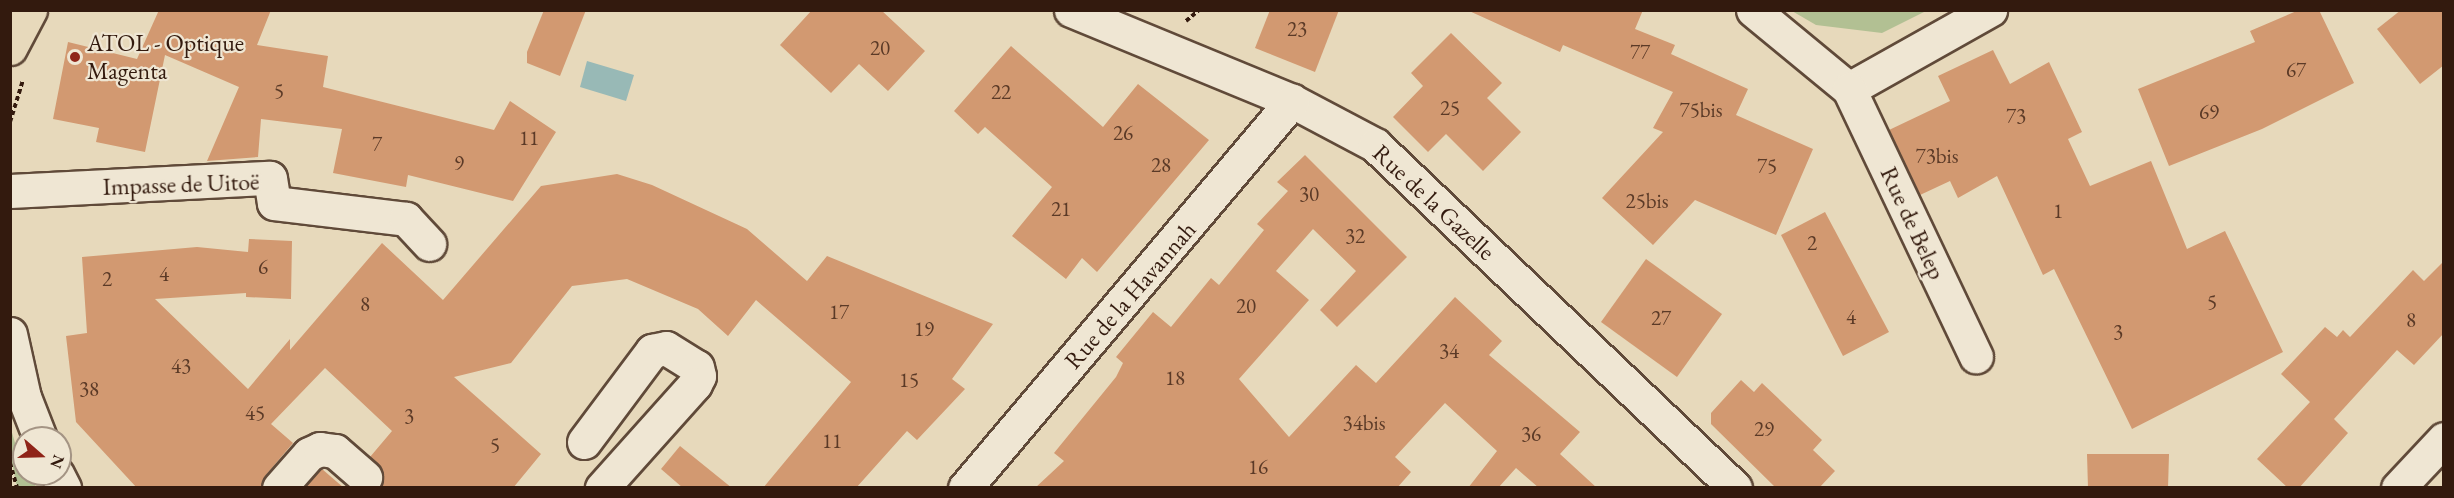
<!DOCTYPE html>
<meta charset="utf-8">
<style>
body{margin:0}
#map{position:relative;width:2454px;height:498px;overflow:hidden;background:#e7d9bb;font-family:"EB Garamond",serif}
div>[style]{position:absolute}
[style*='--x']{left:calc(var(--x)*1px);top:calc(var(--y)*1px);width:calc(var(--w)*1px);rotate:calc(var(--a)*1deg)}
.green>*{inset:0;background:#b2c093}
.water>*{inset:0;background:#98b9b6}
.building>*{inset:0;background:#d29971}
.path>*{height:4px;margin-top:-2px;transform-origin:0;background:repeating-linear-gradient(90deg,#331a0e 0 4.5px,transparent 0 7.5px)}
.roads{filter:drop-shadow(2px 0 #604a39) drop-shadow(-2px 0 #604a39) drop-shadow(0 2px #604a39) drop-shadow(0 -2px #604a39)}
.minor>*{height:33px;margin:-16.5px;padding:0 16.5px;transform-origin:16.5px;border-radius:16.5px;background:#efe6d3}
.major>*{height:33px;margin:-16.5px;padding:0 16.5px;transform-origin:16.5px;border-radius:16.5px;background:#e7d9bb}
.dots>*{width:16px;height:16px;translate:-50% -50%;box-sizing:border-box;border:3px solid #efe6d3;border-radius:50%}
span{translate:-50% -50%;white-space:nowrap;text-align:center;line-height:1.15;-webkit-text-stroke:4.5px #efe6d3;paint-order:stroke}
.number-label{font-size:21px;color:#5b3a27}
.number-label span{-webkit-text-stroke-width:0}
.poi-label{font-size:24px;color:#331a0e}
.left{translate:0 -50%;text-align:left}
.street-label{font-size:24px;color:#331a0e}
.frame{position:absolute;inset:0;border:12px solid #331a0e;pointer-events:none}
.north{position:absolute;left:12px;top:426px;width:60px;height:60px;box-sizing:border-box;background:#efe6d3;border:2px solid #a49484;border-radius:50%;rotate:110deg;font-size:16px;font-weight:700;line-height:24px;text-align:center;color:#331a0e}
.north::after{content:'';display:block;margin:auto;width:21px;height:27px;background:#8f2418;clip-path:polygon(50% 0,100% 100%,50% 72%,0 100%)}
</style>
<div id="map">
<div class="green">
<i style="clip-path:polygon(1792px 11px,1926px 11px,1882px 33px,1816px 25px)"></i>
<i style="clip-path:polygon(11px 429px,24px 474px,28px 474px,36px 487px,17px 487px,11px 458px)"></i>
</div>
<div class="water">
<i style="clip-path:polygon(587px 61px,634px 75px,626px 101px,580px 87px)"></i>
</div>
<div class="building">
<i style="clip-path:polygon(159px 10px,271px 10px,257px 45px,328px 56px,323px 87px,494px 130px,510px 101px,556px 132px,513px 201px,408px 175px,406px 187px,333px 173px,342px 129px,261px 119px,258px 157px,207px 161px,239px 87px,165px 55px,145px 152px,96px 142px,99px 128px,53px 119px,68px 42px,137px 59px)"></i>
<i style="clip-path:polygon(544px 10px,586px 10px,560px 76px,527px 63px,527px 52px)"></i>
<i style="clip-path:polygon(812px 10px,881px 10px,925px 51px,888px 91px,859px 64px,831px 93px,780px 45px)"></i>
<i style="clip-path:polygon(1270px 10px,1339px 10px,1315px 72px,1255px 48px)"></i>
<i style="clip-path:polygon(1467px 10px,1643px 10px,1635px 29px,1675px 45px,1671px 54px,1748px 89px,1736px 115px,1813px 149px,1776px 235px,1695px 200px,1653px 245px,1602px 198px,1663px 132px,1653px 128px,1673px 92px,1563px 45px,1560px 52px)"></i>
<i style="clip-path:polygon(2299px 10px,2319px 10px,2354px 83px,2262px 129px,2169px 166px,2138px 89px,2255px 42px,2250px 31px)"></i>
<i style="clip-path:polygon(2401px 10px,2444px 10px,2444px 65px,2420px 84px,2377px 29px)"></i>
<i style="clip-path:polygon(1451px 33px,1502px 83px,1487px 98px,1521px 132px,1483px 171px,1446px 134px,1428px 152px,1393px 117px,1423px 86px,1411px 73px)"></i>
<i style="clip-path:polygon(1011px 46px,1103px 127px,1138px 84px,1209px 140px,1097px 272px,1082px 258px,1066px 279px,1012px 236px,1052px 187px,985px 127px,978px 134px,954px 111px)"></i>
<i style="clip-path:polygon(1993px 50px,2010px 84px,2049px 62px,2082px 132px,2068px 139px,2090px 186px,2151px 161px,2187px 249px,2225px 231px,2283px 352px,2132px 429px,2054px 269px,2043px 275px,1997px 176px,1958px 198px,1950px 181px,1920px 195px,1889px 130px,1950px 101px,1938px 76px)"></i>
<i style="clip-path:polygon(1305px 155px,1407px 257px,1337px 327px,1320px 310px,1356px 271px,1313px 229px,1276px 271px,1309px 300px,1239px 379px,1289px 437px,1356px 365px,1376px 383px,1455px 297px,1502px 341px,1489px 355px,1580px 432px,1560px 454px,1597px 488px,1539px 488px,1516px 468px,1498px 488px,1468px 488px,1497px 451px,1445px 403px,1395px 457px,1411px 472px,1397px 488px,1035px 488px,1064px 461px,1054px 453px,1116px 377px,1123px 363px,1116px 357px,1153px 312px,1171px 327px,1211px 278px,1219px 285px,1264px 230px,1257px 224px,1288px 191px,1277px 182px)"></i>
<i style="clip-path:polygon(617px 174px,652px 185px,747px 229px,807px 281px,827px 256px,993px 324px,952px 379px,965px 389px,917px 440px,907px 431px,856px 488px,763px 488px,851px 382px,756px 300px,728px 336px,698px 309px,627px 279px,572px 286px,511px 363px,454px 377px,541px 454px,513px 488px,380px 488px,383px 471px,370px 457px,392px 431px,325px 368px,271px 424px,293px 443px,265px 476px,261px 488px,137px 488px,76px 422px,66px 336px,87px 333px,82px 257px,197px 247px,248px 252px,249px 239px,292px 241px,291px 299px,246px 297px,246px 293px,155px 299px,248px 389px,290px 339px,290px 350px,382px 243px,443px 300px,541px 186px)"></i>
<i style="clip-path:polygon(1825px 212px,1889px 332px,1843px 356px,1781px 235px)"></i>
<i style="clip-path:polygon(1646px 259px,1722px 314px,1677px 377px,1601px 322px)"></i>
<i style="clip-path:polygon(2444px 261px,2444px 333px,2414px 365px,2397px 350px,2334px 419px,2348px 433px,2299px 488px,2288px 488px,2257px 459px,2310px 402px,2281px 374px,2325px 327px,2337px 337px,2343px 330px,2350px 337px,2413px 270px,2424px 281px)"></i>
<i style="clip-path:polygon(1741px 380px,1754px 392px,1762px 383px,1822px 440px,1813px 450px,1835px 471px,1819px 488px,1776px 488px,1711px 424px,1711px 413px)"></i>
<i style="clip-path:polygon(680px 446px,732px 488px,683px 488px,661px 469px)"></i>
<i style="clip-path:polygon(2087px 454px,2169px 454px,2168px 488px,2088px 488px)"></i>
<i style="clip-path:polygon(322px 469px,344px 488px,304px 488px)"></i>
</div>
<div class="path">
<i style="--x:1186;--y:21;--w:17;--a:-40"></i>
<i style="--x:10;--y:122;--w:44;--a:-72.8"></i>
<i style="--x:10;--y:463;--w:26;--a:74"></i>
</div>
<div class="roads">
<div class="minor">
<i style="--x:1071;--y:10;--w:239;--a:22.4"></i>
<i style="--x:1292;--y:101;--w:94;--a:27.9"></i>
<i style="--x:1375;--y:145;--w:497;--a:43.6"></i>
<i style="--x:1753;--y:10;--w:124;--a:39.5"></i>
<i style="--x:1849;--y:89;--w:162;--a:-29.3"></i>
<i style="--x:1849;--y:89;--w:296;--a:64.6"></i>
<i style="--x:10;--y:191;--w:260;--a:-2.9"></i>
<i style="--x:270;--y:178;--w:25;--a:81"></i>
<i style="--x:274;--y:203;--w:133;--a:6.9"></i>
<i style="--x:406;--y:219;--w:34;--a:47"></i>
<i style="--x:10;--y:334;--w:65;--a:77.5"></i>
<i style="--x:24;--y:397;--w:44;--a:68.7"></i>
<i style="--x:584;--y:442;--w:114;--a:-53.2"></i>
<i style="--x:652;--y:351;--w:14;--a:-12"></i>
<i style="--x:666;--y:348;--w:36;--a:32"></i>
<i style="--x:697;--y:367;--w:9;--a:77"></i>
<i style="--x:699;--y:376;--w:9;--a:117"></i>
<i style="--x:695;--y:384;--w:140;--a:131.8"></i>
<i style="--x:57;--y:474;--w:16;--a:63"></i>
<i style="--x:279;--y:488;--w:45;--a:-48.6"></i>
<i style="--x:309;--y:454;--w:12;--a:-24"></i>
<i style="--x:320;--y:449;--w:15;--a:8"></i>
<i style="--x:335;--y:451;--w:40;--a:41"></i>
<i style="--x:965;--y:488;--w:507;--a:-49.8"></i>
<i style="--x:2398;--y:488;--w:67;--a:-46.8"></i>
</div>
<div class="major">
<i style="--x:10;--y:48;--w:43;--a:-62.2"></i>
</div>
</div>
<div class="dots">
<i style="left:75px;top:57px;background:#8f2418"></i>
</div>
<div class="number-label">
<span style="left:1297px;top:29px">23</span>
<span style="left:880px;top:48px">20</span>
<span style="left:1640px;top:52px">77</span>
<span style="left:2296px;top:70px">67</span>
<span style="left:279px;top:91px">5</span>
<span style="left:1001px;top:92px">22</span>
<span style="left:1450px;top:108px">25</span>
<span style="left:1701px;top:110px">75bis</span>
<span style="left:2209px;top:112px">69</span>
<span style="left:2016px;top:116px">73</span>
<span style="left:1123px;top:133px">26</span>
<span style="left:529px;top:138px">11</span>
<span style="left:377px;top:144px">7</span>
<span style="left:1937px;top:156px">73bis</span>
<span style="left:459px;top:163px">9</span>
<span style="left:1161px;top:165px">28</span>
<span style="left:1767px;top:166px">75</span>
<span style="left:1309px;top:194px">30</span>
<span style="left:1647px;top:201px">25bis</span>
<span style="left:1061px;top:209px">21</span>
<span style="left:2058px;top:211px">1</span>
<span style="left:1355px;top:236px">32</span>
<span style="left:1812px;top:243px">2</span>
<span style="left:263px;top:267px">6</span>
<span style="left:164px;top:274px">4</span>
<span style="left:107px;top:279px">2</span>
<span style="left:2212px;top:302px">5</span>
<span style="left:365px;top:304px">8</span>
<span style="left:1246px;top:306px">20</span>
<span style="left:839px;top:312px">17</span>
<span style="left:1851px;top:317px">4</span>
<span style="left:1661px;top:318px">27</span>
<span style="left:2411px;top:320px">8</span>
<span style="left:924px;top:329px">19</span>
<span style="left:2118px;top:332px">3</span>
<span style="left:1449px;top:351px">34</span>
<span style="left:181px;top:366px">43</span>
<span style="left:1175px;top:378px">18</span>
<span style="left:909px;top:380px">15</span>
<span style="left:89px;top:389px">38</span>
<span style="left:255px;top:413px">45</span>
<span style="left:409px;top:416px">3</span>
<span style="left:1364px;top:423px">34bis</span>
<span style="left:1764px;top:429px">29</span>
<span style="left:1531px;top:434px">36</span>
<span style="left:832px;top:441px">11</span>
<span style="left:495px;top:445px">5</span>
<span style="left:1258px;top:467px">16</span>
</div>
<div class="poi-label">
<span class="left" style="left:87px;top:57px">ATOL - Optique<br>Magenta</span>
</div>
<div class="street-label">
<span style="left:181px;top:184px;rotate:-2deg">Impasse de Uitoë</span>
<span style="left:1434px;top:202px;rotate:43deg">Rue de la Gazelle</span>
<span style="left:1913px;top:223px;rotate:65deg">Rue de Belep</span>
<span style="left:1130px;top:295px;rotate:-49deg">Rue de la Havannah</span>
</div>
<div class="frame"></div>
<div class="north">N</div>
</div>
